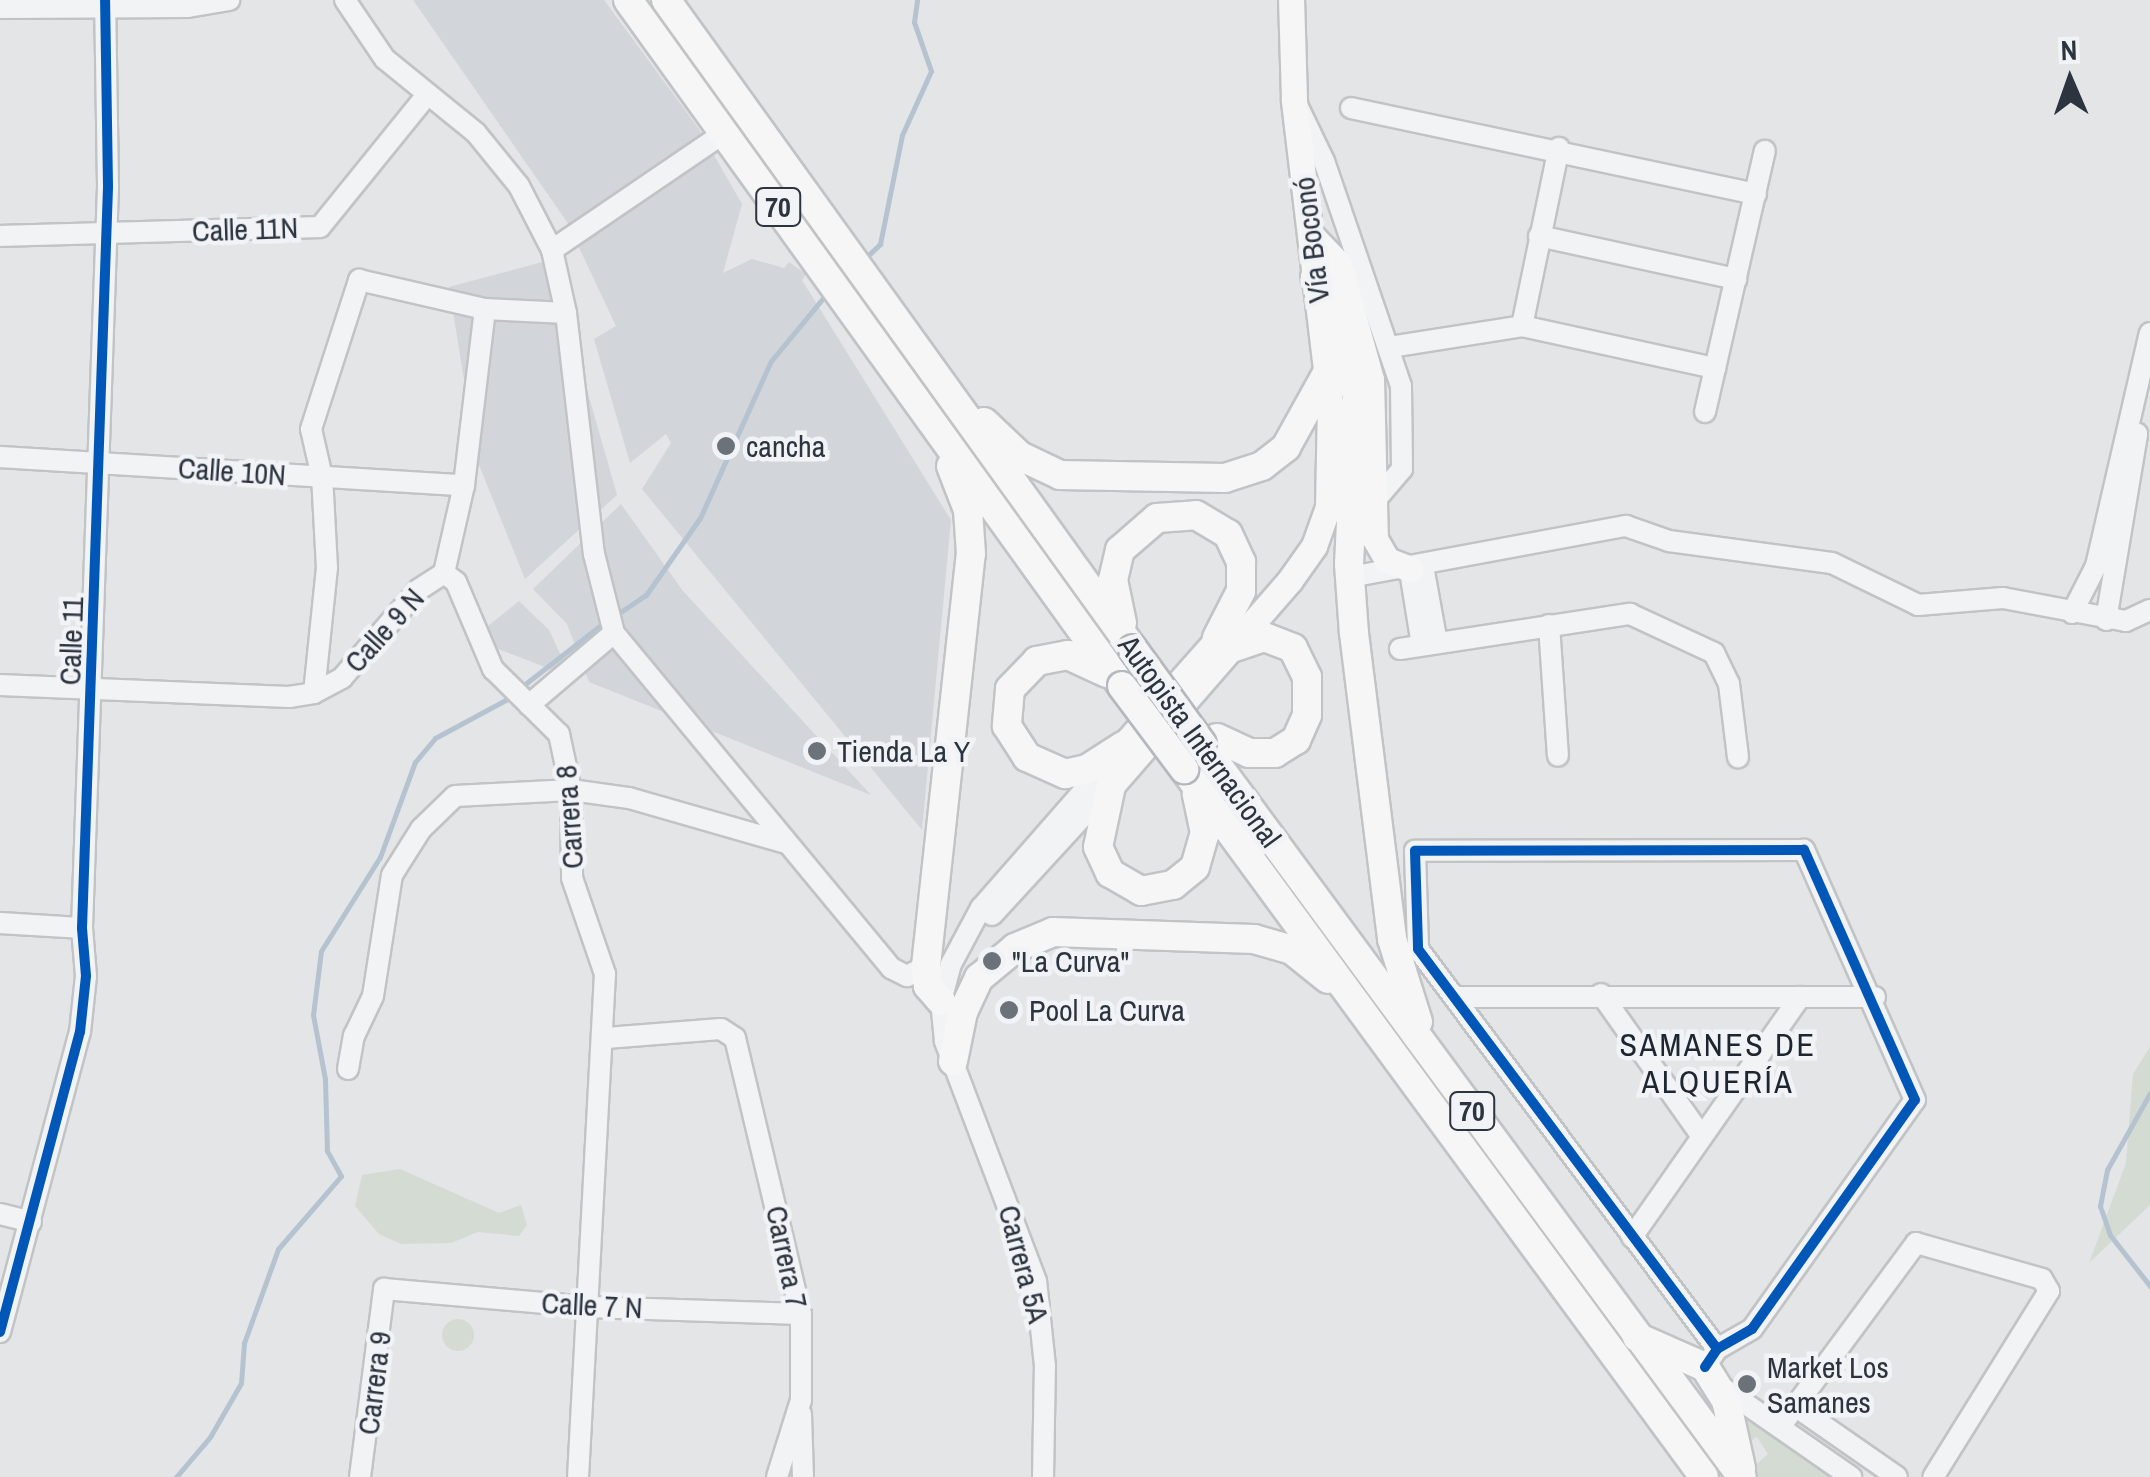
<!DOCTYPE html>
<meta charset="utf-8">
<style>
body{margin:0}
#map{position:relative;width:2150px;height:1477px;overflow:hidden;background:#e3e5e7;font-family:"Archivo Narrow",sans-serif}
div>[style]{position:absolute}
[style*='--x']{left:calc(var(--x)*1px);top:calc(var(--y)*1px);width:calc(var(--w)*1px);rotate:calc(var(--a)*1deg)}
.built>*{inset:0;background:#d2d5da}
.green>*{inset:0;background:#d4dbd3}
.round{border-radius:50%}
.stream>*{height:5px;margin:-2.5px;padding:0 2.5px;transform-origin:2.5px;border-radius:2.5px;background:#b4c3cf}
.roads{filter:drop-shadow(2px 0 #c1c3c5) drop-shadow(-2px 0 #c1c3c5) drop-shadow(0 2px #c1c3c5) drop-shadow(0 -2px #c1c3c5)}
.minor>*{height:20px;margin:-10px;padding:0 10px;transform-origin:10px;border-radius:10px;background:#f2f3f4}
.major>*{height:25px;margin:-12.5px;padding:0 12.5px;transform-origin:12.5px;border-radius:12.5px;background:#f6f6f6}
.highway>*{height:28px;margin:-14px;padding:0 14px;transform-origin:14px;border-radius:14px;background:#f6f6f6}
.bridges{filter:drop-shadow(2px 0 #b5b8bc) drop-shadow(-2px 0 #b5b8bc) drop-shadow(0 2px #b5b8bc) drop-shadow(0 -2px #b5b8bc)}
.highway-bridge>*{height:28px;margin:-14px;padding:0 14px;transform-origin:14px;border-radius:14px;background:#f6f6f6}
.cycleway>*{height:10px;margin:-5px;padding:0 5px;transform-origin:5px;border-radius:5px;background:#0057b8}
.dots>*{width:28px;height:28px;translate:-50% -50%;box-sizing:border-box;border:5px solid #f1f3f6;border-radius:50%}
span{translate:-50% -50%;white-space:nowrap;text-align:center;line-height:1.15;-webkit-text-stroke:9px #f1f3f6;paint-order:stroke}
.shield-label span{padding:2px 8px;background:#f1f3f6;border:2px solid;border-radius:8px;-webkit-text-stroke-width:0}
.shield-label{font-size:28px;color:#2b343f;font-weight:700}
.street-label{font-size:30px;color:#2b343f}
.poi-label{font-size:30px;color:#2b343f}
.left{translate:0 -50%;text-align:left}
.neighbourhood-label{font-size:32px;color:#1d2530;letter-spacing:2.5px}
.north{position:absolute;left:2020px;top:30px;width:100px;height:100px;-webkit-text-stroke:8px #f1f3f6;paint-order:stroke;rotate:358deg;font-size:28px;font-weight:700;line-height:40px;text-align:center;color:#2b343f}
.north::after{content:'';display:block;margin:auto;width:35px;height:45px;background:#2b343f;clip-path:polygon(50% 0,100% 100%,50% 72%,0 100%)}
</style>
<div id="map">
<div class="built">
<i style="clip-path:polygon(413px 0,604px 0,699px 129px,742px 204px,723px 273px,752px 259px,784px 268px,789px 262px,806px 274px,802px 280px,951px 520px,922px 830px,642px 489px,671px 443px,666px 434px,630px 463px,594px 339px,616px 326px,567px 222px)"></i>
<i style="clip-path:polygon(550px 260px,617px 495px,525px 579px,477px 460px,449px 287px)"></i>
<i style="clip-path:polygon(621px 504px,683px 591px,871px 795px,589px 682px,567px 624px,533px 589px)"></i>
<i style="clip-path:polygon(519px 601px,549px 630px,571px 677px,472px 639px)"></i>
</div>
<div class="green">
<i style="clip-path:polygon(2150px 1047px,2150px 1205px,2089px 1263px,2126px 1163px,2133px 1074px)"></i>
<i style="clip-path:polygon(400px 1169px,499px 1213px,521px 1205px,527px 1225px,519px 1236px,478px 1232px,451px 1243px,401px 1244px,379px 1234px,355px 1206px,362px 1175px)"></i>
<i class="round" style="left:442px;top:1319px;width:32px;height:32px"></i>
<i style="clip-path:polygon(1741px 1415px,1829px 1477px,1752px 1477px,1748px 1472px,1768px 1454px,1757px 1437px,1742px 1446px)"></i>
</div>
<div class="stream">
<i style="--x:862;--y:261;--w:25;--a:-43"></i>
<i style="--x:880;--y:244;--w:111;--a:-78.6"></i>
<i style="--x:902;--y:135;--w:70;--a:-65.6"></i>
<i style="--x:931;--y:71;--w:52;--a:-109.1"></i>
<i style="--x:914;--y:22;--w:22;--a:-82"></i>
<i style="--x:616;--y:615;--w:36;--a:-34"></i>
<i style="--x:646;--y:595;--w:94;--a:-55"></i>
<i style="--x:700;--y:518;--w:172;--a:-65.7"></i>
<i style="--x:771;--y:361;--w:89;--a:-50.4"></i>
<i style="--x:520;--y:688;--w:109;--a:-37.9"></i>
<i style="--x:2150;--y:1093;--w:88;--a:119.2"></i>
<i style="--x:2107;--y:1170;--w:37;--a:101"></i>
<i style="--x:2100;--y:1206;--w:31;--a:71"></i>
<i style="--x:2110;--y:1235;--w:65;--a:51.9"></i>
<i style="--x:176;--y:1477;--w:52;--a:-49.6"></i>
<i style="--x:210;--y:1437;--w:62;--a:-60.1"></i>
<i style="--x:241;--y:1383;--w:40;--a:-85.7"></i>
<i style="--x:244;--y:1343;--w:100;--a:-70.1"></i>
<i style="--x:278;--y:1249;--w:96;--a:-49.2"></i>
<i style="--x:341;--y:1176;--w:29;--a:-119"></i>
<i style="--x:327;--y:1151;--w:72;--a:-91.6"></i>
<i style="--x:325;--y:1079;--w:65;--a:-100.6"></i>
<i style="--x:313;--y:1015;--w:64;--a:-82.9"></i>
<i style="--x:321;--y:951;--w:111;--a:-57.9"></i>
<i style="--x:380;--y:857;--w:101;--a:-69.8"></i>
<i style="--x:415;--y:762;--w:31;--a:-50"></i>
<i style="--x:435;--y:738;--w:89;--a:-28.3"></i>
</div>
<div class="roads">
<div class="minor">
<i style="--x:345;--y:0;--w:71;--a:55.9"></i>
<i style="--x:385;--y:59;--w:117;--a:39.1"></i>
<i style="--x:476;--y:133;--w:68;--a:50.9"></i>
<i style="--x:519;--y:186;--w:72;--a:62.7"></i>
<i style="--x:552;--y:250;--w:65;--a:77.5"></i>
<i style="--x:566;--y:313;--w:243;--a:83.4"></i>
<i style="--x:594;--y:554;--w:81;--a:75.8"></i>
<i style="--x:614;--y:633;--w:435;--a:50.4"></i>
<i style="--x:891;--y:968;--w:18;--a:27"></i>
<i style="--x:907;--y:976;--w:21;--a:-28"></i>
<i style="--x:0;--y:8;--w:188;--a:-0.3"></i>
<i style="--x:188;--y:7;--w:42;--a:-9.7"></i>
<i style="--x:1298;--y:107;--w:60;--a:64.3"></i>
<i style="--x:1324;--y:161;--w:238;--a:71.1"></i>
<i style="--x:1401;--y:386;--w:83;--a:89.3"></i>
<i style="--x:1402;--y:469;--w:46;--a:130.6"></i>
<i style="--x:1351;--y:108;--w:414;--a:12"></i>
<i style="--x:0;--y:236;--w:320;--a:-1.6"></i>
<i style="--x:320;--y:227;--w:170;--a:-51"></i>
<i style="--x:1539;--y:236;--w:202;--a:12.3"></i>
<i style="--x:552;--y:250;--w:208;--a:-34.2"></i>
<i style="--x:1522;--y:326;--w:182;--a:-78.3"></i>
<i style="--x:1390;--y:347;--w:134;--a:-9"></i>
<i style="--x:1522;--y:326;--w:198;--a:12.3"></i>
<i style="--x:1705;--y:412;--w:268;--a:-77.1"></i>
<i style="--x:0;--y:457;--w:465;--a:3.5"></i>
<i style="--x:1423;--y:566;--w:78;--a:79.7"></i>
<i style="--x:1410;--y:571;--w:75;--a:80.8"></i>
<i style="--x:444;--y:573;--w:15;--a:37"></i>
<i style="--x:456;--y:582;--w:95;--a:67"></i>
<i style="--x:493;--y:669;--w:93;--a:44.6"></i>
<i style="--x:559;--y:734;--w:57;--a:77.9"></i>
<i style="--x:571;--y:790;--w:88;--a:89.3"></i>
<i style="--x:572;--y:878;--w:102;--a:71"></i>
<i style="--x:605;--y:974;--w:504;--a:93.07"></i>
<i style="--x:444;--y:573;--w:90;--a:-77.2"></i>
<i style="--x:464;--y:485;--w:177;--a:-83.2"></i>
<i style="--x:1350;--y:577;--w:281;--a:-10.5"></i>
<i style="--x:1626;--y:526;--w:46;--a:19.2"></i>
<i style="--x:1669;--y:541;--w:164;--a:7.7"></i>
<i style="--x:1832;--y:563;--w:96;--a:26"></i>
<i style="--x:1918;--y:605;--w:85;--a:-4.7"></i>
<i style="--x:2003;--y:598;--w:125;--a:10.6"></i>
<i style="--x:2126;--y:621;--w:26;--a:-25"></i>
<i style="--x:2072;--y:613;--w:53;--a:-62.9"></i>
<i style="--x:2096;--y:566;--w:239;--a:-77"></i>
<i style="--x:2106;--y:620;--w:189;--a:-80.5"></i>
<i style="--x:1549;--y:625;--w:131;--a:86.1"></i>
<i style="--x:1400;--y:649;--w:233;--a:-8.7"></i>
<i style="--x:1630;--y:614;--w:93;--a:24.9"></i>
<i style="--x:1714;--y:653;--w:34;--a:64"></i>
<i style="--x:1729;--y:684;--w:74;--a:83"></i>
<i style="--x:0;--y:685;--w:289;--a:2.4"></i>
<i style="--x:289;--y:697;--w:25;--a:-9"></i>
<i style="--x:314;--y:693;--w:32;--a:-28"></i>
<i style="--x:342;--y:678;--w:116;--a:-49.2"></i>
<i style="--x:418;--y:590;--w:31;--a:-33"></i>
<i style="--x:314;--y:693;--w:126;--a:-84.1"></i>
<i style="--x:327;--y:568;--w:91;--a:-93.1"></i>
<i style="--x:322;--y:477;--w:49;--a:-102.9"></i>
<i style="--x:311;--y:429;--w:157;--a:-72.1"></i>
<i style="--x:359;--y:280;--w:129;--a:13"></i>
<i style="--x:485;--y:309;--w:81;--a:2.8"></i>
<i style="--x:529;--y:705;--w:111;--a:-40.3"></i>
<i style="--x:992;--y:915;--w:171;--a:-47.4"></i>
<i style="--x:0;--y:923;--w:82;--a:3.5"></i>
<i style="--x:1601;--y:994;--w:171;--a:54.7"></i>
<i style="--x:1454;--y:997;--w:421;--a:0"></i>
<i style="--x:606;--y:1038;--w:115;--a:-4.5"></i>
<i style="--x:721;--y:1029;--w:17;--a:33"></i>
<i style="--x:735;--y:1038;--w:284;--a:76.6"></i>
<i style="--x:801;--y:1314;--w:86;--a:90"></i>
<i style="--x:801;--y:1400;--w:81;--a:107.3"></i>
<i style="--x:348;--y:1069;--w:34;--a:-80"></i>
<i style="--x:354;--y:1036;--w:44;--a:-64.6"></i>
<i style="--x:373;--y:996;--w:122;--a:-81.1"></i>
<i style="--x:392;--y:875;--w:54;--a:-57.8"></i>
<i style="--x:421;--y:829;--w:47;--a:-44.1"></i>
<i style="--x:455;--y:796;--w:116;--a:-3"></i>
<i style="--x:571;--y:790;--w:59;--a:7.9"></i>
<i style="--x:629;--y:798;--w:163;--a:16"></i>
<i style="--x:0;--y:1214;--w:32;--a:14"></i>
<i style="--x:1632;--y:1237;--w:293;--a:-55"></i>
<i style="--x:0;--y:1332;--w:310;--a:-75.1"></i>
<i style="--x:80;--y:1032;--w:56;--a:-83.9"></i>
<i style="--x:86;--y:976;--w:48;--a:-94.8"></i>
<i style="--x:82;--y:928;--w:742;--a:-87.99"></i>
<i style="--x:108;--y:186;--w:186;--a:-90.9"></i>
<i style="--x:1705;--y:1367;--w:22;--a:-56"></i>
<i style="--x:1717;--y:1349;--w:40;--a:-29.7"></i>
<i style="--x:1752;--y:1329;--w:281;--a:-54.6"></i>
<i style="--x:1915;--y:1100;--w:274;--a:-113.9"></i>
<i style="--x:1804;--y:850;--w:389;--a:179.9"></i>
<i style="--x:1415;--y:851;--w:98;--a:88.2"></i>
<i style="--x:1418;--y:949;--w:499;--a:53.2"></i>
<i style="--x:1720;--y:1386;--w:160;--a:34.8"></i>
<i style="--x:1795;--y:1406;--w:124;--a:34.8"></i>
<i style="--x:801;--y:1414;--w:63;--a:88.2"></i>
<i style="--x:1780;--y:1427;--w:229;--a:-53.5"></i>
<i style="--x:1916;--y:1243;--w:131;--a:15.9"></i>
<i style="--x:2042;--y:1279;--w:14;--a:60"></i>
<i style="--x:2049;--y:1291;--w:219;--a:121.9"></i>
<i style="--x:360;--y:1477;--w:190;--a:-82.7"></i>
<i style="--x:384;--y:1289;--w:205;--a:5"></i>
<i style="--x:588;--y:1307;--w:213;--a:1.9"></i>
<i style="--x:1043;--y:1477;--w:111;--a:-89"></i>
<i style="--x:1045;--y:1366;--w:85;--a:-96"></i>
<i style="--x:1036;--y:1281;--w:257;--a:-110.8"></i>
<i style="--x:945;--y:1041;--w:40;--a:-95.7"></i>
<i style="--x:941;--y:1001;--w:38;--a:-75"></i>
<i style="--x:951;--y:964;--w:64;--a:-61.8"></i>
<i style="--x:981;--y:908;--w:191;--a:-48.8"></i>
</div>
<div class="major">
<i style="--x:1310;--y:234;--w:42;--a:46"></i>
<i style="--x:1339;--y:264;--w:119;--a:74.5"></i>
<i style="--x:1371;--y:379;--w:160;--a:88.6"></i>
<i style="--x:1375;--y:539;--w:24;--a:60"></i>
<i style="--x:1387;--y:560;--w:25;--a:21"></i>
<i style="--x:1123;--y:746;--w:164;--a:-48.5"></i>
<i style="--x:1111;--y:786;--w:273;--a:-49"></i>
<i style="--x:1290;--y:580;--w:42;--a:-54.8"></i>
<i style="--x:1314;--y:546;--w:41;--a:-70.3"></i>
<i style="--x:1328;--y:507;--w:104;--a:-88.9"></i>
<i style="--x:1330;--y:403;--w:306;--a:-96.8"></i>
<i style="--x:1294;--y:99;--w:99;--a:-91.7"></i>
</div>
<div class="highway">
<i style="--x:628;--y:0;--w:845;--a:54.24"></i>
<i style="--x:666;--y:0;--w:800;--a:54.26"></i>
<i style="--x:1315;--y:277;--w:125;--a:70.4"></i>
<i style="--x:1357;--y:395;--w:169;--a:92.7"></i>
<i style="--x:1349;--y:564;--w:69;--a:85.9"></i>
<i style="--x:1354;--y:633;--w:308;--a:82.9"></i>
<i style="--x:1392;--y:939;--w:87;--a:72.6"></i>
<i style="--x:984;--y:422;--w:50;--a:43.4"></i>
<i style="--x:1020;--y:456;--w:44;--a:25.4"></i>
<i style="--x:1060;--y:475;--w:165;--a:1"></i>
<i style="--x:1225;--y:478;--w:39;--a:-18"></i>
<i style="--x:1262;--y:466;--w:31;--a:-38"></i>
<i style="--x:1286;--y:447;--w:85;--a:-61"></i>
<i style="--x:1122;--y:623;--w:44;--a:-101.8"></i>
<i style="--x:1113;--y:580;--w:31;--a:-77"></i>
<i style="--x:1120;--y:550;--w:49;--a:-40.9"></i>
<i style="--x:1157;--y:518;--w:39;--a:-4"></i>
<i style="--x:1196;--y:515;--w:37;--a:31"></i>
<i style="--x:1228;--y:534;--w:31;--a:65"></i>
<i style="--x:1241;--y:562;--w:29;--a:90"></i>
<i style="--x:1241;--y:591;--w:53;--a:117.1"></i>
<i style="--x:1107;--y:673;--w:43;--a:-155.2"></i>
<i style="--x:1068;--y:655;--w:32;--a:169"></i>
<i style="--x:1037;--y:661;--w:39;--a:134"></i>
<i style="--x:1010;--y:689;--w:37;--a:95"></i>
<i style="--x:1007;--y:726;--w:37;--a:57"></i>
<i style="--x:1027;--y:757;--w:42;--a:24.1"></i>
<i style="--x:1065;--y:774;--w:23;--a:-13"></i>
<i style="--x:1087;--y:769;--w:43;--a:-32.6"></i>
<i style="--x:1217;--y:738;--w:35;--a:25"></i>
<i style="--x:1249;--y:753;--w:26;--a:0"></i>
<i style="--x:1275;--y:753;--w:25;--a:-32"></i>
<i style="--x:1296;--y:740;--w:27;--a:-66"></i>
<i style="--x:1307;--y:715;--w:38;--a:-90"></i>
<i style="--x:1307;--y:677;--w:32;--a:-116"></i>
<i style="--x:1293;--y:648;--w:31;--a:-159"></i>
<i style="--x:1264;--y:637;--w:31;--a:161"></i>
<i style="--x:1202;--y:744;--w:910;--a:53.62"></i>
<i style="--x:1184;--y:769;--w:878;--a:53.7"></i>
<i style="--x:1111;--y:786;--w:62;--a:102"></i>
<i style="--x:1098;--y:847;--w:29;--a:65"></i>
<i style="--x:1110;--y:873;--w:36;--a:30"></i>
<i style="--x:1141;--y:891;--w:33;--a:-11"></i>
<i style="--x:1173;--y:885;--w:28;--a:-39"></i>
<i style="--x:1195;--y:867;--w:35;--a:-74"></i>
<i style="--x:1205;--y:833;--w:40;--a:-102"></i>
<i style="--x:941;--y:1001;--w:20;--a:-131"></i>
<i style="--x:928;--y:986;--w:20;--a:-96"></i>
<i style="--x:926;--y:966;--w:414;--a:-83.8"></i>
<i style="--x:971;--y:554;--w:44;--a:-93.9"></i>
<i style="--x:968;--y:510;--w:47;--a:-111.1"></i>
<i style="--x:953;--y:1061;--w:50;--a:-78.5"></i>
<i style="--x:963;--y:1012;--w:38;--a:-65"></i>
<i style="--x:979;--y:978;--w:47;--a:-39.8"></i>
<i style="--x:1015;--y:948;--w:41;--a:-22.8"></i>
<i style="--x:1053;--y:932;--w:201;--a:2"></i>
<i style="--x:1254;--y:939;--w:40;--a:16"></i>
<i style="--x:1292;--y:950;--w:46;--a:38.9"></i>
<i style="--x:1637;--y:1337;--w:74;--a:23.8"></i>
<i style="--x:1705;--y:1367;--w:39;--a:58"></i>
<i style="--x:1726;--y:1400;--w:70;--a:77.6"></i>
</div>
</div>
<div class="bridges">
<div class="highway-bridge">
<i style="--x:1133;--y:649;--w:117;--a:54"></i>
<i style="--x:1122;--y:686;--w:104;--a:53.2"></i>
</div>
</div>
<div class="cycleway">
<i style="--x:0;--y:1332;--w:310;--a:-75.1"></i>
<i style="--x:80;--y:1032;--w:56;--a:-83.9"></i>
<i style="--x:86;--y:976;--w:48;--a:-94.8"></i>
<i style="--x:82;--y:928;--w:742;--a:-87.99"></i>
<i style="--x:108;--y:186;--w:186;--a:-90.9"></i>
<i style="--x:1705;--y:1367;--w:22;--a:-56"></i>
<i style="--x:1717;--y:1349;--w:40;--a:-29.7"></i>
<i style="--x:1752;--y:1329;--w:281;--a:-54.6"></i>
<i style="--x:1915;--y:1100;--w:274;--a:-113.9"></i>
<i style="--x:1804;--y:850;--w:389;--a:179.9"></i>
<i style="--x:1415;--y:851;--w:98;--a:88.2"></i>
<i style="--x:1418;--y:949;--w:499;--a:53.2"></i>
</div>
<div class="dots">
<i style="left:726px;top:446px;background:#6b727a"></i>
<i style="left:817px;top:751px;background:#6b727a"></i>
<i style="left:992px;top:961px;background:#6b727a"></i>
<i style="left:1009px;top:1010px;background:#6b727a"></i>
<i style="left:1747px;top:1384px;background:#6b727a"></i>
</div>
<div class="shield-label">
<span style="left:778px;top:207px">70</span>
<span style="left:1472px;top:1111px">70</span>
</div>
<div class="street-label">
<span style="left:245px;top:229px;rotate:-2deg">Calle 11N</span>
<span style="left:1311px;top:240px;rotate:-97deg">Vía Boconó</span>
<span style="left:232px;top:471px;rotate:4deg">Calle 10N</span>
<span style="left:384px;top:630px;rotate:-48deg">Calle 9 N</span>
<span style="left:71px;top:641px;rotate:-88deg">Calle 11</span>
<span style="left:1200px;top:741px;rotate:54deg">Autopista Internacional</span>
<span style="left:569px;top:817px;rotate:-94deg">Carrera 8</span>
<span style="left:787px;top:1257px;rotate:78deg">Carrera 7</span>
<span style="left:1024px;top:1264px;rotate:75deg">Carrera 5A</span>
<span style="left:592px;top:1305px;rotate:3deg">Calle 7 N</span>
<span style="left:374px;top:1383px;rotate:-83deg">Carrera 9</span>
</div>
<div class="poi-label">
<span class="left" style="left:746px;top:446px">cancha</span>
<span class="left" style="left:837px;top:751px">Tienda La Y</span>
<span class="left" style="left:1012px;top:961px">"La Curva"</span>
<span class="left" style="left:1029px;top:1010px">Pool La Curva</span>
<span class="left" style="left:1767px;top:1384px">Market Los<br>Samanes</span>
</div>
<div class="neighbourhood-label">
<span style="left:1718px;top:1064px">SAMANES DE<br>ALQUERÍA</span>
</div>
<div class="north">N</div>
</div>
